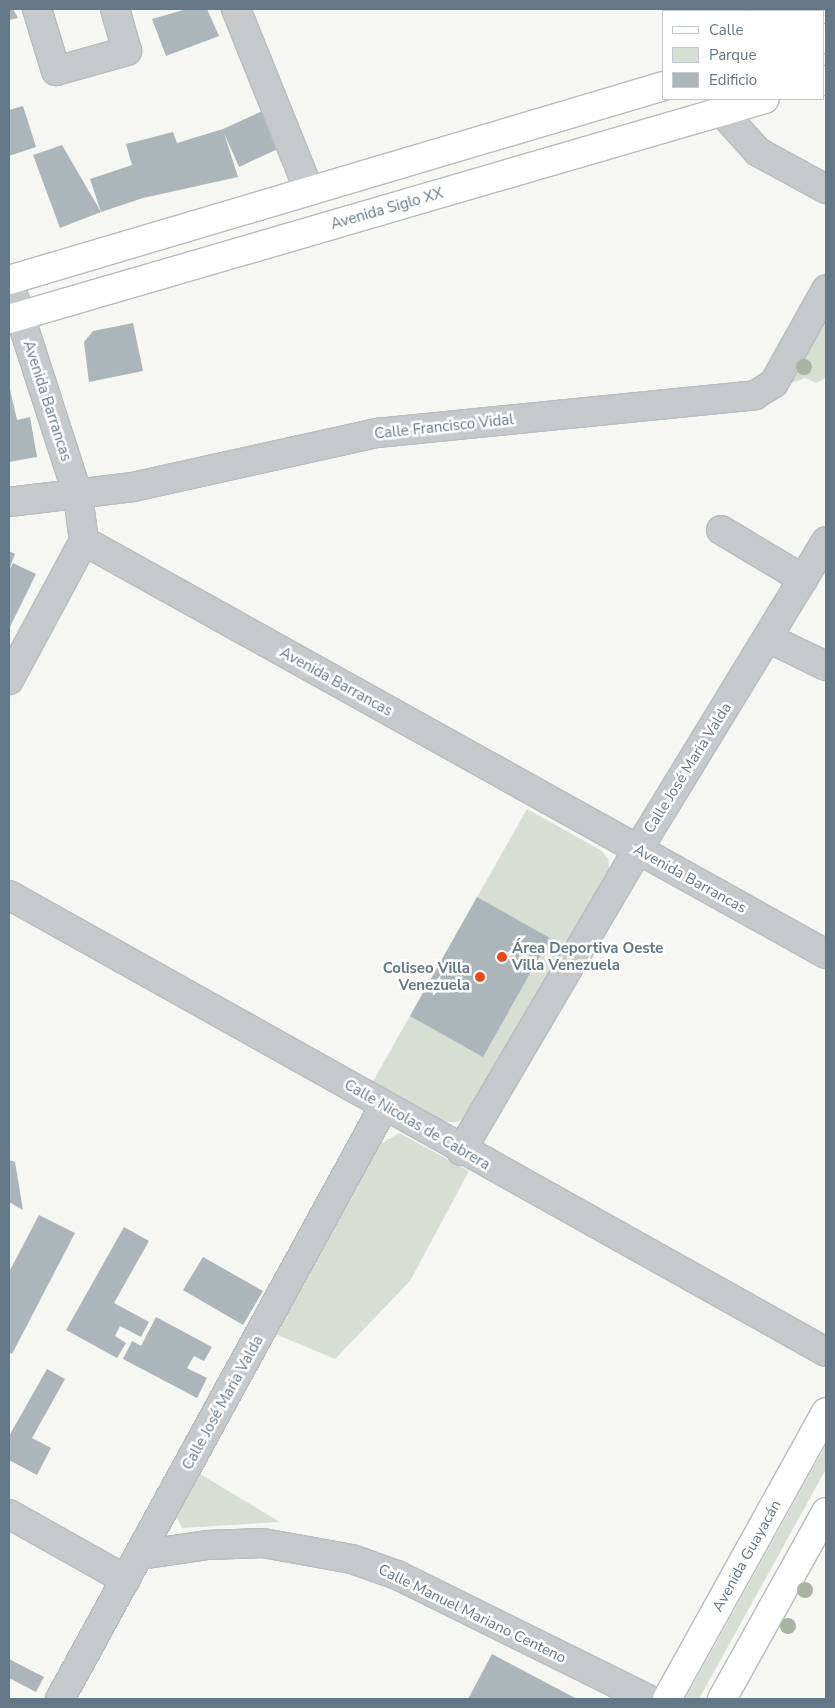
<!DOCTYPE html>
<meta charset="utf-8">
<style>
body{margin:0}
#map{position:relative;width:835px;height:1708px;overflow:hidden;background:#f6f6f2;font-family:"Nunito Sans",sans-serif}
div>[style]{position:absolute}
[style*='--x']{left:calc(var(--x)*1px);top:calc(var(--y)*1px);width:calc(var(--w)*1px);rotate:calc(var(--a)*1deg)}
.green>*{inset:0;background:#d7ded3}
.building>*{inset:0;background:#acb5ba}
.roads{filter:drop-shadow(1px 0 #b8bcc0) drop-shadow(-1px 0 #b8bcc0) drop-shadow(0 1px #b8bcc0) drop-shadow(0 -1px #b8bcc0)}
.minor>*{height:28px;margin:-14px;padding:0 14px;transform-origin:14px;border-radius:14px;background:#c5c9cc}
.major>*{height:28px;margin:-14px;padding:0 14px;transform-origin:14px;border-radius:14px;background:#fff}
.highway>*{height:28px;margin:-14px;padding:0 14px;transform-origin:14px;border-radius:14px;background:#fff}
.trees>*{width:16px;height:16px;margin:-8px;border-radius:50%;background:#a8b3a3}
.dots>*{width:14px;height:14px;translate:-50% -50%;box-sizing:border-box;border:2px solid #fff;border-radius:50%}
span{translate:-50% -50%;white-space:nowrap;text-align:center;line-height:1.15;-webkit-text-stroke:5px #fff;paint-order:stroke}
.street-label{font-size:15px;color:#637786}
.poi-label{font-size:15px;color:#637786;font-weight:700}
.left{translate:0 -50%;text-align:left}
.right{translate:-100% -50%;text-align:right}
.frame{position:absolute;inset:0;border:10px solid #637786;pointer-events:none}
.legend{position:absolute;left:662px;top:10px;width:162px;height:90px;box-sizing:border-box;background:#fff;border:1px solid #c1c9cf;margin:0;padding:6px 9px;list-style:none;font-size:15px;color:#637786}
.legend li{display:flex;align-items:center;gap:10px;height:25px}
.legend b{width:25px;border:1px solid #c1c9cf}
</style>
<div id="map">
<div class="green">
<i style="clip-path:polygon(826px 314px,826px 378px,816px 383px,805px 378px,786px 385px)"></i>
<i style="clip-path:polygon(527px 809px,602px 851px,608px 859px,610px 874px,465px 1117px,457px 1122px,442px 1122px,372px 1083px)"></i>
<i style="clip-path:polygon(399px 1133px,469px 1171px,410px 1281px,335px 1359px,273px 1333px,379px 1145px)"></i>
<i style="clip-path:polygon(826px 1445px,826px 1469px,699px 1699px,685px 1699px)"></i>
<i style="clip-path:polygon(200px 1474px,280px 1522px,182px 1528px,176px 1515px)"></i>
</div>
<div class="building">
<i style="clip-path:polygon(9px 9px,13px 9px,18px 18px,9px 20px)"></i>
<i style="clip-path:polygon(187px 9px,207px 9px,219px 36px,166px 56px,152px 19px)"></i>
<i style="clip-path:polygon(23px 106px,36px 147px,9px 156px,9px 110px)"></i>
<i style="clip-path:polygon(271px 107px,282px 147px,239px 167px,224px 133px,238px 177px,143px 198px,101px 212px,90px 179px,132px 165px,126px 144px,173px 132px,177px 143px,223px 129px)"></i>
<i style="clip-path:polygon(62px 145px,101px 212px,60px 228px,33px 155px)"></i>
<i style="clip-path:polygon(133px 323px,143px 371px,89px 382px,84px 342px,93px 331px)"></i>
<i style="clip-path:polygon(9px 385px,17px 420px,30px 417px,37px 457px,9px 462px)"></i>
<i style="clip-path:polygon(9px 551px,15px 554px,9px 570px)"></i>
<i style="clip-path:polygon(13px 563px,36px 574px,9px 629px,9px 570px)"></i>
<i style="clip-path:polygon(477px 897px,550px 938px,483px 1057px,410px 1016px)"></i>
<i style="clip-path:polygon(9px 1160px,15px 1162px,23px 1210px,9px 1202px)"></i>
<i style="clip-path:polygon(39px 1215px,75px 1233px,12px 1354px,9px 1352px,9px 1272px)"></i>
<i style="clip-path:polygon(124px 1227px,149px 1241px,114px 1303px,149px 1322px,141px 1337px,120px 1326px,115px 1336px,126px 1343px,117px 1358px,66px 1330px)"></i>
<i style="clip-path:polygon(203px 1257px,263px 1291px,243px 1325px,183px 1290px)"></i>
<i style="clip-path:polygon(156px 1317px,212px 1347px,204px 1361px,194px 1356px,187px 1368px,207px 1378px,197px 1398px,123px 1359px,132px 1341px,141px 1346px)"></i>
<i style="clip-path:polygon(47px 1369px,65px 1379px,32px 1438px,51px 1448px,37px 1475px,9px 1460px,9px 1436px)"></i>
<i style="clip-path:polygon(492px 1654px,577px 1699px,468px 1699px)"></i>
<i style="clip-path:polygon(9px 1659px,44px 1677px,36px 1692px,9px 1678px)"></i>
</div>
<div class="roads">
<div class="minor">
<i style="--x:37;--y:9;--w:65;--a:73"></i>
<i style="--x:56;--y:71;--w:74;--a:-15.7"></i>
<i style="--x:127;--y:51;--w:44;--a:-105.9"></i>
<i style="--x:236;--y:9;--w:196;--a:68.1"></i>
<i style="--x:684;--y:9;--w:2;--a:63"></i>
<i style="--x:720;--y:99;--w:13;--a:81"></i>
<i style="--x:722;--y:112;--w:54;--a:48"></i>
<i style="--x:758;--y:152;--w:77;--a:28.6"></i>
<i style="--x:9;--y:282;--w:225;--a:72.1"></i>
<i style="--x:78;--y:496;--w:45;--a:82.4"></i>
<i style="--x:9;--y:502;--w:125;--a:-6.9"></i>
<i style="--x:133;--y:487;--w:250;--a:-12.5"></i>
<i style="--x:377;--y:433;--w:380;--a:-5.7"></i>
<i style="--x:755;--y:395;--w:22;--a:-32"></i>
<i style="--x:774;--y:383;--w:107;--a:-60.8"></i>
<i style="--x:721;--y:530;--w:96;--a:30.9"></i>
<i style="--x:84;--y:541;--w:849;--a:29.1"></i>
<i style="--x:768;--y:638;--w:64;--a:25.8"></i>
<i style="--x:9;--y:680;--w:158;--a:-61.7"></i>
<i style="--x:9;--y:895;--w:936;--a:29.22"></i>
<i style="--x:461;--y:1151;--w:348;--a:-59.6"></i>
<i style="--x:637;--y:851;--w:363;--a:-58.6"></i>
<i style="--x:9;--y:1514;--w:134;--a:29.4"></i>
<i style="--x:140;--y:1555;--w:69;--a:-8.4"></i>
<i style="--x:208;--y:1545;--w:55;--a:-2.1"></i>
<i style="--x:263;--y:1543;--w:90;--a:10.2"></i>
<i style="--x:352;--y:1559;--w:48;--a:19.6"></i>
<i style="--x:397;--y:1575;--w:280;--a:26.3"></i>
<i style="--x:60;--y:1699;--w:676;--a:-61.35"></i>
</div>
<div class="major">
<i style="--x:667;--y:1699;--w:328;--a:-61"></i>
<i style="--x:722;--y:1699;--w:214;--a:-60.9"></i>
</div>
<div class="highway">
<i style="--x:824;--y:39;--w:2;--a:-27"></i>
<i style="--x:824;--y:81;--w:2;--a:-27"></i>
<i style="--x:9;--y:280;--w:683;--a:-16.5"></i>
<i style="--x:9;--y:319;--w:787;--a:-16.23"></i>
</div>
</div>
<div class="trees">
<i style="left:804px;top:367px"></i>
<i style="left:805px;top:1590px"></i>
<i style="left:788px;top:1626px"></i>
</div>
<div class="dots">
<i style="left:502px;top:957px;background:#f04519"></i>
<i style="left:480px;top:977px;background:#f04519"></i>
</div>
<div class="street-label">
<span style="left:387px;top:209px;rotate:-16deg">Avenida Siglo XX</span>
<span style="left:47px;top:401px;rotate:72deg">Avenida Barrancas</span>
<span style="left:444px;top:427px;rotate:-6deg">Calle Francisco Vidal</span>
<span style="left:336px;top:682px;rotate:29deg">Avenida Barrancas</span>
<span style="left:688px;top:768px;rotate:-58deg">Calle José Maria Valda</span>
<span style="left:690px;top:879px;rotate:29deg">Avenida Barrancas</span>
<span style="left:417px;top:1125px;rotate:30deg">Calle Nicolas de Cabrera</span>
<span style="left:223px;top:1403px;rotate:-61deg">Calle José Maria Valda</span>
<span style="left:747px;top:1556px;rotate:-61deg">Avenida Guayacán</span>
<span style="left:472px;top:1614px;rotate:26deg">Calle Manuel Mariano Centeno</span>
</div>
<div class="poi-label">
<span class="left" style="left:512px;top:957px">Área Deportiva Oeste<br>Villa Venezuela</span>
<span class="right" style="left:470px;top:977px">Coliseo Villa<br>Venezuela</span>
</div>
<div class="frame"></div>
<ul class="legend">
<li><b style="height:6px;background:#fff"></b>Calle</li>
<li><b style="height:14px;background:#d7ded3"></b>Parque</li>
<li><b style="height:14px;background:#acb5ba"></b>Edificio</li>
</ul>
</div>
